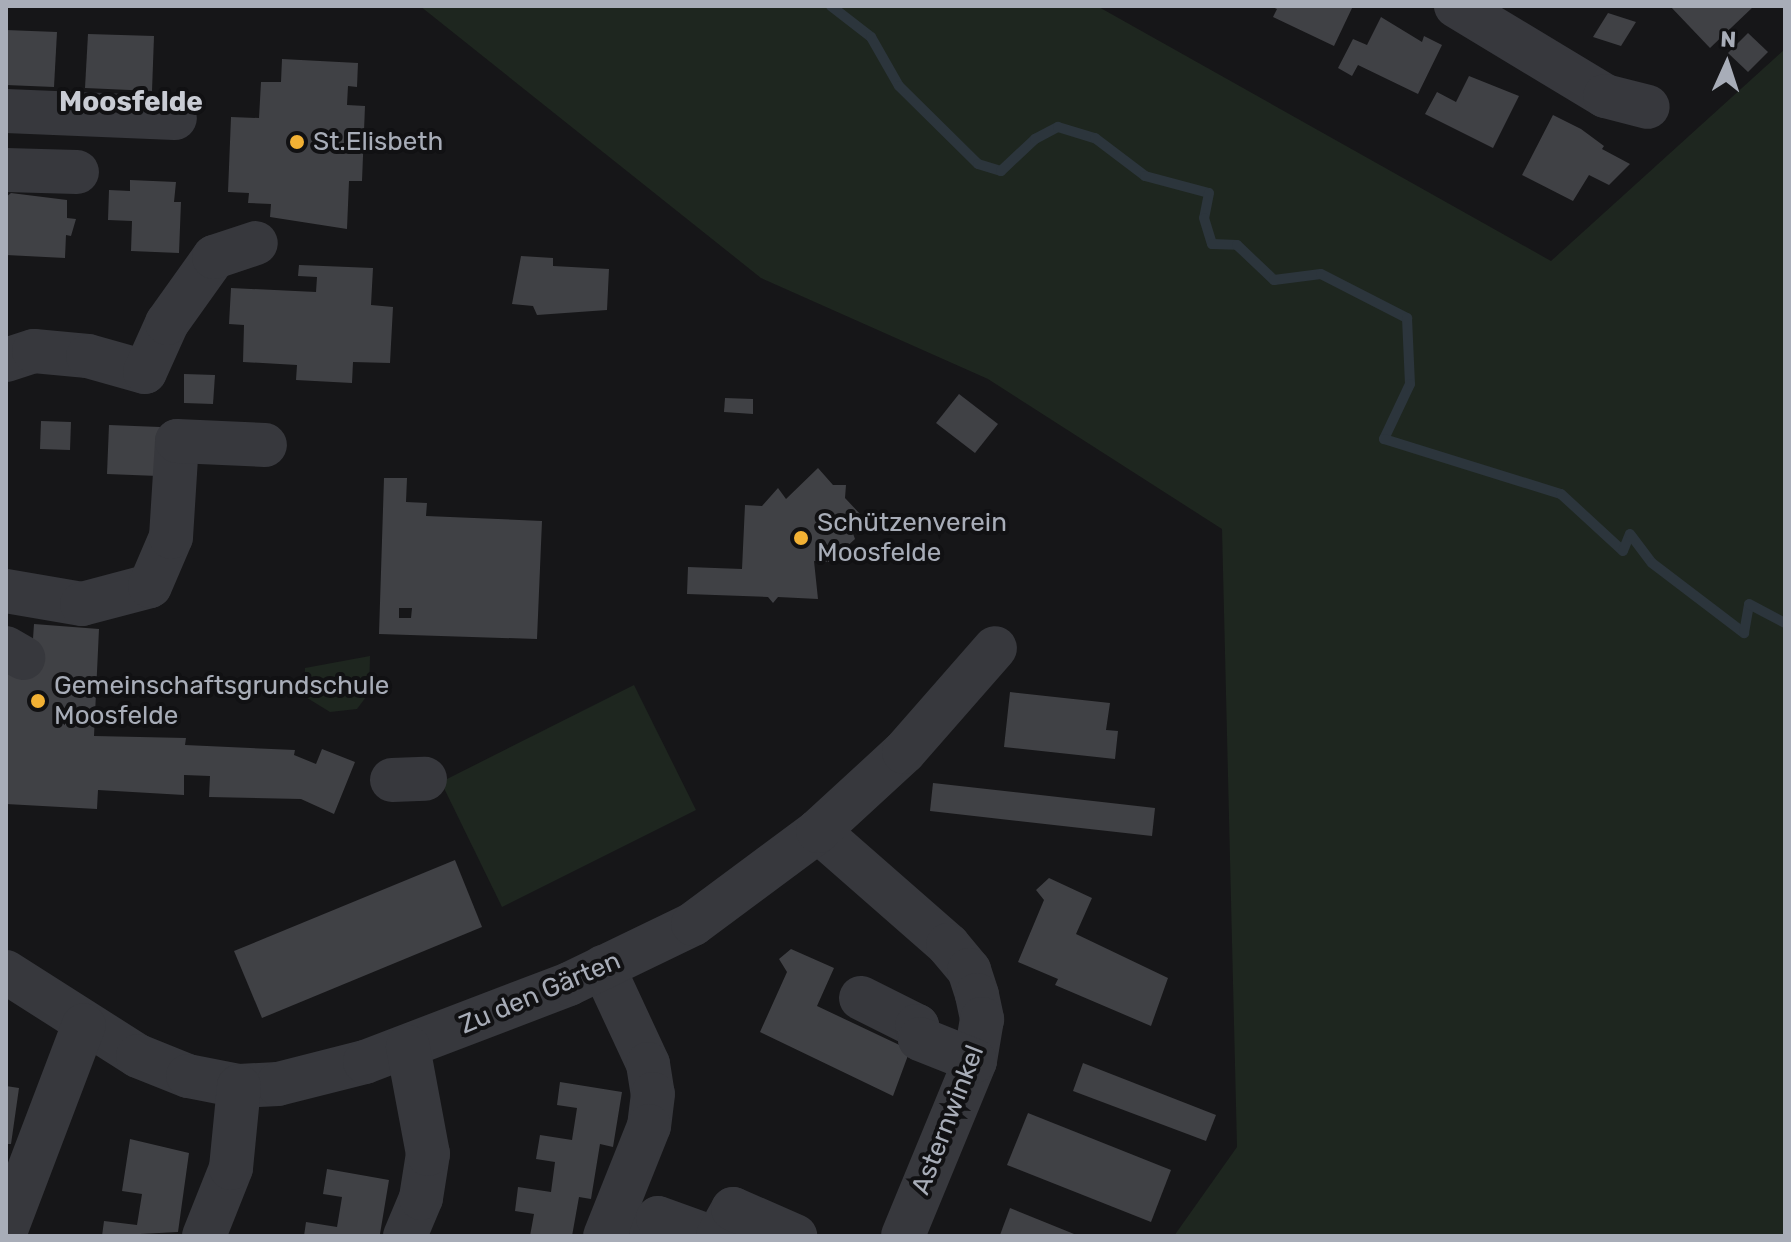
<!DOCTYPE html>
<meta charset="utf-8">
<style>
body{margin:0}
#map{position:relative;width:1791px;height:1242px;overflow:hidden;background:#161618;font-family:Rubik,sans-serif}
div>[style]{position:absolute}
[style*='--x']{left:calc(var(--x)*1px);top:calc(var(--y)*1px);width:calc(var(--w)*1px);rotate:calc(var(--a)*1deg)}
.green>*{inset:0;background:#1e261f}
.stream>*{height:10px;margin:-5px;padding:0 5px;transform-origin:5px;border-radius:5px;background:#2c353c}
.building>*{inset:0;background:#404145}
.minor>*{height:44px;margin:-22px;padding:0 22px;transform-origin:22px;border-radius:22px;background:#37383d}
.dots>*{width:22px;height:22px;translate:-50% -50%;box-sizing:border-box;border:4px solid #111113;border-radius:50%}
span{translate:-50% -50%;white-space:nowrap;text-align:center;line-height:1.15;-webkit-text-stroke:8px #111113;paint-order:stroke}
.poi-label{font-size:26px;color:#a8adb8}
.left{translate:0 -50%;text-align:left}
.street-label{font-size:26px;color:#a8adb8}
.neighbourhood-label{font-size:28px;color:#c9ccd4;font-weight:700}
.frame{position:absolute;inset:0;border:8px solid #a8adb8;pointer-events:none}
.north{position:absolute;left:1687px;top:24px;width:80px;height:80px;-webkit-text-stroke:6px #111113;paint-order:stroke;rotate:3deg;font-size:22px;font-weight:700;line-height:32px;text-align:center;color:#a8adb8}
.north::after{content:'';display:block;margin:auto;width:28px;height:36px;background:#a8adb8;clip-path:polygon(50% 0,100% 100%,50% 72%,0 100%)}
</style>
<div id="map">
<div class="green">
<i style="clip-path:polygon(420px 6px,1097px 6px,1551px 261px,1785px 49px,1785px 1236px,1174px 1236px,1237px 1147px,1222px 529px,988px 379px,761px 278px)"></i>
<i style="clip-path:polygon(370px 656px,369px 693px,357px 709px,330px 712px,304px 696px,305px 668px)"></i>
<i style="clip-path:polygon(634px 685px,696px 810px,502px 907px,441px 782px)"></i>
</div>
<div class="stream">
<i style="--x:831;--y:6;--w:51;--a:37.8"></i>
<i style="--x:871;--y:37;--w:56;--a:60.3"></i>
<i style="--x:899;--y:86;--w:111;--a:44.6"></i>
<i style="--x:978;--y:164;--w:24;--a:17"></i>
<i style="--x:1001;--y:171;--w:47;--a:-43.3"></i>
<i style="--x:1035;--y:139;--w:26;--a:-28"></i>
<i style="--x:1058;--y:127;--w:39;--a:17"></i>
<i style="--x:1095;--y:138;--w:63;--a:37.2"></i>
<i style="--x:1145;--y:176;--w:66;--a:14.9"></i>
<i style="--x:1209;--y:193;--w:25;--a:101"></i>
<i style="--x:1204;--y:218;--w:27;--a:73"></i>
<i style="--x:1212;--y:244;--w:25;--a:2"></i>
<i style="--x:1237;--y:245;--w:51;--a:43.4"></i>
<i style="--x:1274;--y:280;--w:47;--a:-7.3"></i>
<i style="--x:1321;--y:274;--w:97;--a:27.1"></i>
<i style="--x:1407;--y:318;--w:66;--a:87.4"></i>
<i style="--x:1410;--y:384;--w:61;--a:115.3"></i>
<i style="--x:1384;--y:439;--w:185;--a:17.3"></i>
<i style="--x:1561;--y:494;--w:84;--a:42.6"></i>
<i style="--x:1623;--y:551;--w:18;--a:-68"></i>
<i style="--x:1630;--y:534;--w:36;--a:53"></i>
<i style="--x:1652;--y:563;--w:116;--a:37.3"></i>
<i style="--x:1744;--y:633;--w:29;--a:-80"></i>
<i style="--x:1749;--y:604;--w:41;--a:27.8"></i>
</div>
<div class="building">
<i style="clip-path:polygon(1270px 6px,1353px 6px,1334px 46px,1273px 17px,1277px 9px)"></i>
<i style="clip-path:polygon(1670px 6px,1754px 6px,1710px 48px)"></i>
<i style="clip-path:polygon(1608px 13px,1636px 22px,1621px 46px,1593px 37px)"></i>
<i style="clip-path:polygon(1381px 17px,1422px 42px,1424px 36px,1442px 45px,1418px 94px,1358px 65px,1352px 76px,1338px 68px,1353px 39px,1367px 45px)"></i>
<i style="clip-path:polygon(6px 30px,57px 32px,54px 87px,6px 85px)"></i>
<i style="clip-path:polygon(1748px 33px,1768px 52px,1748px 72px,1728px 53px)"></i>
<i style="clip-path:polygon(88px 34px,154px 36px,152px 91px,85px 88px)"></i>
<i style="clip-path:polygon(282px 59px,358px 63px,357px 87px,348px 86px,347px 105px,365px 106px,362px 181px,349px 181px,347px 229px,270px 217px,271px 204px,248px 203px,249px 193px,228px 192px,231px 117px,259px 118px,261px 82px,281px 82px)"></i>
<i style="clip-path:polygon(1469px 76px,1519px 96px,1493px 148px,1425px 114px,1437px 92px,1456px 102px)"></i>
<i style="clip-path:polygon(1553px 115px,1581px 129px,1604px 146px,1602px 149px,1630px 164px,1609px 185px,1589px 175px,1573px 201px,1522px 175px)"></i>
<i style="clip-path:polygon(130px 180px,176px 182px,174px 202px,181px 202px,179px 253px,131px 251px,132px 221px,108px 220px,109px 190px,130px 191px)"></i>
<i style="clip-path:polygon(11px 193px,67px 200px,67px 218px,76px 219px,71px 236px,66px 235px,65px 258px,6px 255px,6px 197px)"></i>
<i style="clip-path:polygon(521px 256px,553px 258px,553px 266px,609px 269px,607px 310px,537px 315px,533px 306px,512px 304px)"></i>
<i style="clip-path:polygon(299px 265px,373px 268px,371px 305px,393px 307px,390px 363px,353px 362px,352px 383px,296px 380px,297px 365px,243px 362px,244px 325px,229px 324px,231px 288px,316px 292px,317px 277px,298px 276px)"></i>
<i style="clip-path:polygon(184px 374px,215px 375px,213px 404px,184px 403px)"></i>
<i style="clip-path:polygon(959px 394px,998px 424px,975px 453px,936px 423px)"></i>
<i style="clip-path:polygon(725px 398px,753px 399px,753px 414px,724px 412px)"></i>
<i style="clip-path:polygon(41px 421px,71px 422px,70px 450px,40px 449px)"></i>
<i style="clip-path:polygon(109px 425px,160px 427px,158px 476px,107px 474px)"></i>
<i style="clip-path:polygon(818px 468px,833px 485px,846px 485px,845px 498px,861px 515px,850px 525px,855px 539px,830px 562px,814px 561px,818px 599px,778px 597px,773px 603px,768px 597px,687px 594px,688px 567px,742px 569px,745px 505px,762px 506px,778px 488px,786px 499px)"></i>
<i style="clip-path:polygon(evenodd,384px 478px,407px 478px,406px 502px,427px 503px,426px 516px,542px 521px,537px 639px,379px 634px,384px 478px,399px 608px,412px 608px,411px 618px,399px 618px,399px 608px)"></i>
<i style="clip-path:polygon(34px 624px,99px 629px,94px 736px,186px 738px,185px 745px,295px 750px,294px 755px,316px 764px,322px 749px,355px 762px,334px 814px,301px 799px,209px 797px,210px 776px,184px 775px,184px 795px,98px 790px,97px 809px,6px 804px,6px 667px,31px 668px)"></i>
<i style="clip-path:polygon(1010px 692px,1110px 703px,1106px 730px,1118px 731px,1115px 759px,1004px 747px)"></i>
<i style="clip-path:polygon(933px 783px,1155px 808px,1152px 836px,930px 811px)"></i>
<i style="clip-path:polygon(455px 860px,482px 927px,262px 1018px,234px 951px)"></i>
<i style="clip-path:polygon(1049px 878px,1092px 898px,1076px 934px,1168px 978px,1151px 1026px,1055px 985px,1058px 979px,1018px 962px,1044px 900px,1036px 890px)"></i>
<i style="clip-path:polygon(791px 949px,834px 968px,817px 1006px,910px 1050px,893px 1096px,760px 1032px,787px 972px,779px 959px)"></i>
<i style="clip-path:polygon(1083px 1063px,1216px 1115px,1206px 1141px,1073px 1091px)"></i>
<i style="clip-path:polygon(560px 1082px,622px 1092px,613px 1147px,600px 1144px,591px 1199px,579px 1197px,572px 1236px,530px 1236px,534px 1214px,515px 1211px,518px 1187px,551px 1192px,555px 1162px,536px 1159px,540px 1135px,572px 1140px,577px 1108px,557px 1105px)"></i>
<i style="clip-path:polygon(6px 1086px,19px 1088px,11px 1144px,6px 1144px)"></i>
<i style="clip-path:polygon(1028px 1113px,1171px 1170px,1151px 1222px,1007px 1165px)"></i>
<i style="clip-path:polygon(130px 1139px,189px 1153px,178px 1232px,102px 1236px,104px 1221px,137px 1225px,142px 1194px,122px 1191px)"></i>
<i style="clip-path:polygon(327px 1169px,389px 1180px,380px 1234px,304px 1236px,306px 1222px,337px 1227px,342px 1197px,323px 1194px)"></i>
<i style="clip-path:polygon(1010px 1208px,1079px 1236px,1000px 1235px)"></i>
</div>
<div class="minor">
<i style="--x:1456;--y:6;--w:174;--a:31.1"></i>
<i style="--x:1605;--y:96;--w:44;--a:14.3"></i>
<i style="--x:6;--y:111;--w:169;--a:2.4"></i>
<i style="--x:6;--y:170;--w:71;--a:1.6"></i>
<i style="--x:6;--y:360;--w:29;--a:-18"></i>
<i style="--x:34;--y:351;--w:54;--a:5.3"></i>
<i style="--x:88;--y:356;--w:59;--a:15.7"></i>
<i style="--x:145;--y:372;--w:54;--a:-65.8"></i>
<i style="--x:167;--y:323;--w:81;--a:-54.5"></i>
<i style="--x:214;--y:257;--w:44;--a:-18.4"></i>
<i style="--x:6;--y:591;--w:77;--a:9.7"></i>
<i style="--x:82;--y:604;--w:70;--a:-14.8"></i>
<i style="--x:150;--y:586;--w:53;--a:-66.8"></i>
<i style="--x:171;--y:537;--w:96;--a:-86.4"></i>
<i style="--x:177;--y:441;--w:88;--a:2.6"></i>
<i style="--x:6;--y:648;--w:20;--a:30"></i>
<i style="--x:392;--y:780;--w:33;--a:-2"></i>
<i style="--x:818;--y:831;--w:173;--a:41.2"></i>
<i style="--x:948;--y:945;--w:33;--a:50"></i>
<i style="--x:969;--y:970;--w:26;--a:72"></i>
<i style="--x:977;--y:995;--w:25;--a:78"></i>
<i style="--x:982;--y:1019;--w:43;--a:99.5"></i>
<i style="--x:975;--y:1061;--w:189;--a:112.4"></i>
<i style="--x:603;--y:967;--w:107;--a:65.1"></i>
<i style="--x:648;--y:1064;--w:30;--a:81"></i>
<i style="--x:653;--y:1094;--w:32;--a:97"></i>
<i style="--x:649;--y:1126;--w:118;--a:111.8"></i>
<i style="--x:6;--y:972;--w:156;--a:32.5"></i>
<i style="--x:138;--y:1056;--w:54;--a:21.8"></i>
<i style="--x:188;--y:1076;--w:52;--a:11.1"></i>
<i style="--x:239;--y:1086;--w:39;--a:-3"></i>
<i style="--x:278;--y:1084;--w:90;--a:-14.2"></i>
<i style="--x:365;--y:1062;--w:218;--a:-20.9"></i>
<i style="--x:569;--y:984;--w:138;--a:-25.8"></i>
<i style="--x:693;--y:924;--w:156;--a:-36.6"></i>
<i style="--x:818;--y:831;--w:117;--a:-42.6"></i>
<i style="--x:904;--y:752;--w:138;--a:-48.8"></i>
<i style="--x:861;--y:998;--w:63;--a:26.6"></i>
<i style="--x:917;--y:1026;--w:13;--a:77"></i>
<i style="--x:920;--y:1039;--w:59;--a:21.8"></i>
<i style="--x:6;--y:1230;--w:219;--a:-69.2"></i>
<i style="--x:204;--y:1236;--w:73;--a:-68.3"></i>
<i style="--x:231;--y:1168;--w:82;--a:-84.4"></i>
<i style="--x:405;--y:1236;--w:41;--a:-67.2"></i>
<i style="--x:421;--y:1198;--w:45;--a:-81"></i>
<i style="--x:428;--y:1154;--w:109;--a:-100.6"></i>
<i style="--x:651;--y:1236;--w:19;--a:-69"></i>
<i style="--x:658;--y:1218;--w:53;--a:19.8"></i>
<i style="--x:718;--y:1236;--w:31;--a:-61"></i>
<i style="--x:733;--y:1209;--w:68;--a:23.5"></i>
</div>
<div class="dots">
<i style="left:297px;top:142px;background:#f2b134"></i>
<i style="left:801px;top:538px;background:#f2b134"></i>
<i style="left:38px;top:701px;background:#f2b134"></i>
</div>
<div class="poi-label">
<span class="left" style="left:313px;top:142px">St.Elisbeth</span>
<span class="left" style="left:817px;top:538px">Schützenverein<br>Moosfelde</span>
<span class="left" style="left:54px;top:701px">Gemeinschaftsgrundschule<br>Moosfelde</span>
</div>
<div class="street-label">
<span style="left:540px;top:993px;rotate:-23deg">Zu den Gärten</span>
<span style="left:948px;top:1120px;rotate:-69deg">Asternwinkel</span>
</div>
<div class="neighbourhood-label">
<span style="left:131px;top:102px">Moosfelde</span>
</div>
<div class="frame"></div>
<div class="north">N</div>
</div>
